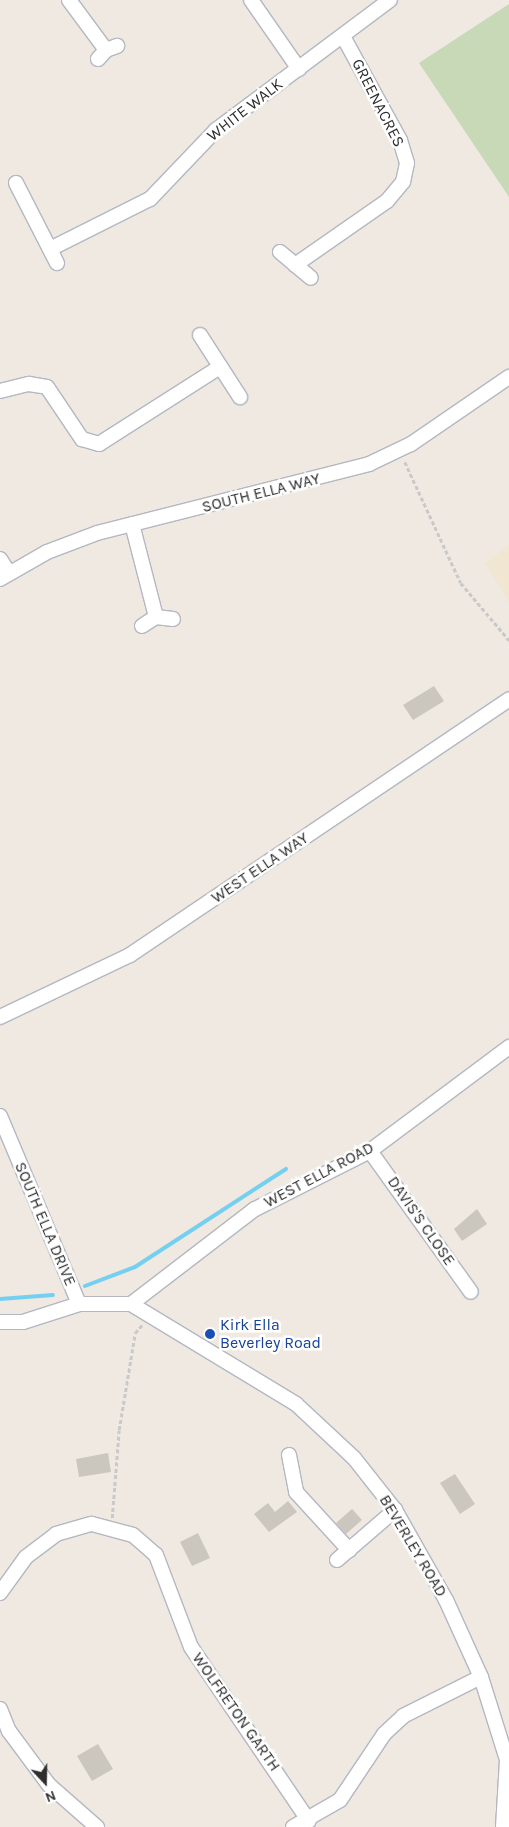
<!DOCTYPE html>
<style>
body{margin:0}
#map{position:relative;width:509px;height:1827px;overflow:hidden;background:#efe9e1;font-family:Karla,sans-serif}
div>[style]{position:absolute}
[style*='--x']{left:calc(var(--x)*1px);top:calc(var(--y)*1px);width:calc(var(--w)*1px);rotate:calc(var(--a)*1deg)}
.education>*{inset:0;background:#f0e6d1}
.cemetery>*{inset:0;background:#c8d9b8}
.stream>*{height:4px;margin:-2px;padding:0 2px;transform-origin:2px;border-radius:2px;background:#75cff0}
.building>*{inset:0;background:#cbc7bf}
.path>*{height:2.5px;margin-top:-1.25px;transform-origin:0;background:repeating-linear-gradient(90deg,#c9c9c9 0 4px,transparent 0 6.5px)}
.roads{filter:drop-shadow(1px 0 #b4b7c1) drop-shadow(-1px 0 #b4b7c1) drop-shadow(0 1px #b4b7c1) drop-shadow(0 -1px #b4b7c1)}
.minor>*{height:14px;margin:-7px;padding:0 7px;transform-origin:7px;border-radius:7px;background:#fff}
.dots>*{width:14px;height:14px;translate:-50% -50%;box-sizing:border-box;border:2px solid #fff;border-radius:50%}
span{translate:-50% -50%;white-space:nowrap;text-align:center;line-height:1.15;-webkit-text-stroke:5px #fff;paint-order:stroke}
.street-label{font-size:16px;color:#2e2e2e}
.transit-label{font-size:16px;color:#164399}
.left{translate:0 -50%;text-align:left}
.north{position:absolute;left:20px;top:1757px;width:50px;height:50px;-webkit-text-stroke:4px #fff;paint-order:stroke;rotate:159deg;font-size:14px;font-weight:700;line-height:20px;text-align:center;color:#2e2e2e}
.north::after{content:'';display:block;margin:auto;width:18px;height:22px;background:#2e2e2e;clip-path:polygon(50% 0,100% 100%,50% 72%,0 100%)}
</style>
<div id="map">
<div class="education">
<i style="clip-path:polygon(509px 545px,509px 602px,485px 563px)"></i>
</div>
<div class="cemetery">
<i style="clip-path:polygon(509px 4px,509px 197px,419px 63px)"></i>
</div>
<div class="stream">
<i style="--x:85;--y:1286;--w:53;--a:-20.8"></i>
<i style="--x:135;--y:1267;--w:180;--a:-33"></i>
<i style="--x:0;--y:1299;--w:53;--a:-4.3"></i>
</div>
<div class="building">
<i style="clip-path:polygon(434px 686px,444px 701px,413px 720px,403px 705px)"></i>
<i style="clip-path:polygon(477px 1209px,487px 1224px,462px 1241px,454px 1229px)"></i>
<i style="clip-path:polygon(108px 1453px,111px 1472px,79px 1477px,76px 1459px)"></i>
<i style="clip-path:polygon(455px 1474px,475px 1504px,460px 1514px,440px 1483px)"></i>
<i style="clip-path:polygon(288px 1501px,297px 1512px,269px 1532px,254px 1514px,268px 1503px,275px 1512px)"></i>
<i style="clip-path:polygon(352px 1509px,362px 1520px,346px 1534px,336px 1523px)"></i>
<i style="clip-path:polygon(198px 1533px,210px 1558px,192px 1566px,180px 1542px)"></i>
<i style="clip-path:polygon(98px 1744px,113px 1769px,92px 1781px,77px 1756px)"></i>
</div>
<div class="path">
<i style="--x:405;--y:462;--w:133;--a:65.2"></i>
<i style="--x:461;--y:583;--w:75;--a:49.9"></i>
<i style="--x:112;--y:1518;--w:88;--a:-85.5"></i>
<i style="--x:119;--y:1430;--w:98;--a:-80.6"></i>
<i style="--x:135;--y:1333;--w:11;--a:-49"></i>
</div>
<div class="roads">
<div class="minor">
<i style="--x:69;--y:0;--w:62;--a:53.5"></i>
<i style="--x:251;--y:0;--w:84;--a:55.2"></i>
<i style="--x:98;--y:59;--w:12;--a:-48"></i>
<i style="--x:106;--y:50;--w:12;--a:-20"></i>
<i style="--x:16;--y:183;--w:90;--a:62.9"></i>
<i style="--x:50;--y:249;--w:112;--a:-26.6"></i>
<i style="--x:150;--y:199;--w:95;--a:-46.3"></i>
<i style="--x:216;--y:130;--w:217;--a:-36.8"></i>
<i style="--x:280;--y:252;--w:40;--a:40"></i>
<i style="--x:295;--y:265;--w:112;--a:-34.8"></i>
<i style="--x:387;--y:201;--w:25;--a:-50"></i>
<i style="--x:403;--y:182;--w:19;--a:-78"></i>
<i style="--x:407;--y:163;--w:24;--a:-107"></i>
<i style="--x:400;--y:140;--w:116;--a:-118.8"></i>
<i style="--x:200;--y:335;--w:74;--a:57.2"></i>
<i style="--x:0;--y:391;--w:30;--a:-14"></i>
<i style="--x:29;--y:384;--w:18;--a:9"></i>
<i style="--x:47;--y:387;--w:63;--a:56.1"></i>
<i style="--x:82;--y:439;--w:18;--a:16"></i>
<i style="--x:99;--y:444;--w:143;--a:-32.5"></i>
<i style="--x:132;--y:524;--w:96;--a:75.5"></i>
<i style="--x:0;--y:559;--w:17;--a:57"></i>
<i style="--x:0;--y:579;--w:54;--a:-29.9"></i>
<i style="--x:47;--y:552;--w:53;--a:-20.8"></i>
<i style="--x:97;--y:533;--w:281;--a:-14.2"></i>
<i style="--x:369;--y:464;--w:47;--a:-25.5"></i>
<i style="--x:411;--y:444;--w:119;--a:-34.4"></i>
<i style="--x:142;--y:626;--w:17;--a:-33"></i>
<i style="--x:156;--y:617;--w:17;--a:7"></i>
<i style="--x:0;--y:1017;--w:144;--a:-25.5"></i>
<i style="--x:130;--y:955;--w:457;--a:-34"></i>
<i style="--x:0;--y:1116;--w:204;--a:67.2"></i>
<i style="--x:370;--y:1151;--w:173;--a:54.4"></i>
<i style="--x:131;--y:1304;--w:156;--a:-37.5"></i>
<i style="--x:255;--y:1209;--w:129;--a:-26.8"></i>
<i style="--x:370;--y:1151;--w:174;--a:-36.8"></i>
<i style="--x:0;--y:1322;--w:23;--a:0"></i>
<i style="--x:23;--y:1322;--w:59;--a:-17.8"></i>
<i style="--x:79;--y:1304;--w:52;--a:0"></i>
<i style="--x:131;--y:1304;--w:193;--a:31.2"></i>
<i style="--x:296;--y:1404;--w:79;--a:43"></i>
<i style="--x:354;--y:1458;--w:66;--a:51.7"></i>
<i style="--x:395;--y:1510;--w:103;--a:60.5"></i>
<i style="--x:446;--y:1600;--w:85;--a:65.6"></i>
<i style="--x:481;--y:1677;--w:87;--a:72.6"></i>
<i style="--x:507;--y:1760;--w:67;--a:93.4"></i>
<i style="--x:289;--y:1455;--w:38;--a:79"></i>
<i style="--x:296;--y:1492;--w:79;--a:47.6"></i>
<i style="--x:337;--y:1560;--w:77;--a:-40.8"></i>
<i style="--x:0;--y:1593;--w:44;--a:-54.2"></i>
<i style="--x:26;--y:1557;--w:38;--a:-37"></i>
<i style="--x:56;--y:1534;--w:37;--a:-16"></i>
<i style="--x:92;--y:1524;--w:42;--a:15"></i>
<i style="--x:133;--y:1535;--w:30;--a:41"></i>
<i style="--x:156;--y:1555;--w:98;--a:69.2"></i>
<i style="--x:191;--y:1647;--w:210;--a:55.9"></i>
<i style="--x:0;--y:1709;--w:24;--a:68"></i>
<i style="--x:9;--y:1731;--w:67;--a:53.5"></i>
<i style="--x:49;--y:1785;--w:64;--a:41.2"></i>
<i style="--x:293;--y:1827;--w:54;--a:-29.9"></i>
<i style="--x:340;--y:1800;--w:79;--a:-56.3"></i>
<i style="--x:384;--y:1734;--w:26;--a:-43"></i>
<i style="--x:403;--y:1716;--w:87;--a:-26.6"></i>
</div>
</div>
<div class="dots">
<i style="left:210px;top:1334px;background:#1a4fb4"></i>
</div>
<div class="street-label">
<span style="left:378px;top:103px;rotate:63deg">GREENACRES</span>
<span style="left:245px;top:110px;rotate:-38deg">WHITE WALK</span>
<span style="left:261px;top:493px;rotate:-14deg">SOUTH ELLA WAY</span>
<span style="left:260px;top:868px;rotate:-34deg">WEST ELLA WAY</span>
<span style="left:319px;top:1175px;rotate:-28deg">WEST ELLA ROAD</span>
<span style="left:421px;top:1221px;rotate:55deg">DAVIS'S CLOSE</span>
<span style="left:45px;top:1224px;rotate:67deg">SOUTH ELLA DRIVE</span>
<span style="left:413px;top:1546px;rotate:59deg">BEVERLEY ROAD</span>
<span style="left:236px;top:1712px;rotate:55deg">WOLFRETON GARTH</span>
</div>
<div class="transit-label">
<span class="left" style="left:220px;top:1334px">Kirk Ella<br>Beverley Road</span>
</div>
<div class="north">N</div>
</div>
